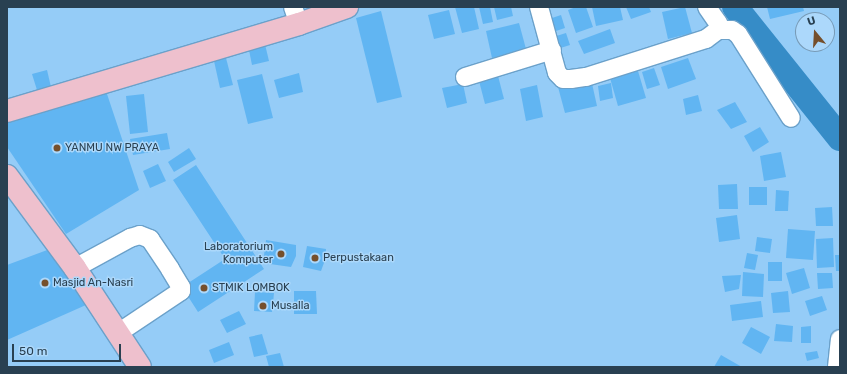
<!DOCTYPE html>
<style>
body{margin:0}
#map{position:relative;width:847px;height:374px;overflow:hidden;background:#95ccf7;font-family:Rubik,sans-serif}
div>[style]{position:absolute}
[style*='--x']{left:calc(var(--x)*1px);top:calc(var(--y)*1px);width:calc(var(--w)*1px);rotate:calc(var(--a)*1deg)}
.river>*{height:26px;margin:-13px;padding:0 13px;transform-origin:13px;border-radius:13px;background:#368cc7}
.building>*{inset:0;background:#61b5f2}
.roads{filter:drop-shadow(1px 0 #6ba1ca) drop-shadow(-1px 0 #6ba1ca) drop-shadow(0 1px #6ba1ca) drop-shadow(0 -1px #6ba1ca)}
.minor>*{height:18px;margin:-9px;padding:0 9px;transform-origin:9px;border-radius:9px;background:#fff}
.major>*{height:22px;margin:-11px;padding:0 11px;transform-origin:11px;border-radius:11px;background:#eec0cd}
.dots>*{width:11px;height:11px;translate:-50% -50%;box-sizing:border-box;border:2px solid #acd8fb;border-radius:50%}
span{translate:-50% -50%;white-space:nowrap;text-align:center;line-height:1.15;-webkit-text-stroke:3px #acd8fb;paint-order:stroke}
.poi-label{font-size:11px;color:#294051}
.left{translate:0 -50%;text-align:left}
.right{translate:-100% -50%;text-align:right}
.frame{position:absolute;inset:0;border:8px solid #294051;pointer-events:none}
.north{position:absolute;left:795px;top:12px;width:40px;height:40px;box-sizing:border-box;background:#acd8fb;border:1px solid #789bb7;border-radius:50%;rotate:342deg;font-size:11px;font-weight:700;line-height:16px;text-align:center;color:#294051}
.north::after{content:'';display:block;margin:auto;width:14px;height:18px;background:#754f2c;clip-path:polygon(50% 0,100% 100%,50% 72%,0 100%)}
.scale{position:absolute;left:12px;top:344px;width:109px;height:18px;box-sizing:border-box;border:2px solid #294051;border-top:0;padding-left:5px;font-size:12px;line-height:14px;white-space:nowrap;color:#294051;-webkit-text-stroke:3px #acd8fb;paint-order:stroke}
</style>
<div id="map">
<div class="river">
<i style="--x:735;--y:7;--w:168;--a:51.3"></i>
</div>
<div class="building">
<i style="clip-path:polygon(455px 7px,474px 7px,479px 29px,462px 33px)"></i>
<i style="clip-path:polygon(479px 7px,490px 7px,493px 22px,483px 24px)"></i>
<i style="clip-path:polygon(494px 7px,511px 7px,513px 16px,497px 20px)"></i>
<i style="clip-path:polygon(576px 7px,586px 7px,593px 27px,576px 33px,568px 10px)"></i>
<i style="clip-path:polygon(592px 7px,620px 7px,623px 20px,596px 26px)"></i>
<i style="clip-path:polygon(626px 7px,649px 7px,651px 12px,631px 19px)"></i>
<i style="clip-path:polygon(685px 7px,692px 33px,668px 39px,662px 12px)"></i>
<i style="clip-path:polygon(767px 7px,803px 7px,804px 11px,770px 19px)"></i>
<i style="clip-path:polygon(449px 10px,455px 34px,434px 39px,428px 15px)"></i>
<i style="clip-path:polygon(381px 11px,402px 97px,377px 103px,356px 18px)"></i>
<i style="clip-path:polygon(561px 15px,565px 28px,550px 33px,546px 20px)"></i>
<i style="clip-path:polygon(519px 23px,526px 49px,492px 58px,486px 31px)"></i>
<i style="clip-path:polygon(610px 29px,615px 43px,584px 54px,578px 41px)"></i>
<i style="clip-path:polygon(566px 33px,570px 45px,554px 50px,550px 38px)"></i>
<i style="clip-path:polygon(263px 36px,269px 61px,252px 65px,247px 40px)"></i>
<i style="clip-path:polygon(226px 58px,233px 85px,220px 88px,214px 61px)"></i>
<i style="clip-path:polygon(688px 58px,696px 79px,668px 89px,661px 67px)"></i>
<i style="clip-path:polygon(654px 68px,660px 85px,647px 89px,642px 72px)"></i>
<i style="clip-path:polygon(47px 70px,51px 87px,37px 90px,32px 74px)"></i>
<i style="clip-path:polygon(638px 71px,646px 98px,618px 106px,610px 78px)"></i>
<i style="clip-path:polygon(497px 72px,504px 99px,485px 104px,478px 77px)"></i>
<i style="clip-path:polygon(299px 73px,303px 92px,279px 98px,274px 80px)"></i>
<i style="clip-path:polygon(262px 74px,273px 118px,248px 124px,237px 80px)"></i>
<i style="clip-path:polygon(591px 79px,597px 106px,565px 113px,558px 87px)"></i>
<i style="clip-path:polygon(611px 83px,613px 98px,600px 101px,598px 86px)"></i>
<i style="clip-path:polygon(463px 84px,467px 103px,447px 108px,442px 88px)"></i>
<i style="clip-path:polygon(104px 85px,139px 190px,66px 234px,7px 147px,7px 116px)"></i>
<i style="clip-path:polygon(537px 85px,543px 117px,526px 121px,520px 89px)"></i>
<i style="clip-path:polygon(144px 94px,148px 132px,130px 134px,126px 96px)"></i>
<i style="clip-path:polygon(698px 95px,702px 111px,686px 115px,683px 99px)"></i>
<i style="clip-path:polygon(735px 102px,747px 122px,731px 129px,717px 110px)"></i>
<i style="clip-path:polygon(760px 127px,769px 142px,753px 152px,744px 136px)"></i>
<i style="clip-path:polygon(167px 133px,170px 149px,133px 155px,130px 139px)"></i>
<i style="clip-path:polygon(189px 148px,196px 159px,174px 172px,168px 162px)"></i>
<i style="clip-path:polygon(781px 152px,786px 177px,764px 181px,760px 156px)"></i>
<i style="clip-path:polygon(158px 164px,166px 181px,150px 188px,143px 171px)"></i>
<i style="clip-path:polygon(196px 165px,264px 269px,198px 312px,182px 287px,225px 259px,173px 180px)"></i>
<i style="clip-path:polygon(737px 184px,738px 209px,719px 209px,718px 185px)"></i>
<i style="clip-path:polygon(749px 187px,767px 187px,767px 205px,749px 205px)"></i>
<i style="clip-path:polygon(776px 190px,789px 191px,788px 211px,775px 211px)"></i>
<i style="clip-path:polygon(832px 207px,833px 226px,816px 226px,815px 208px)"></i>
<i style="clip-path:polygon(737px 215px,740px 239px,719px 242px,716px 218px)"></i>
<i style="clip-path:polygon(788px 229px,815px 231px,813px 260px,786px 258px)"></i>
<i style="clip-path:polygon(757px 237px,772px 239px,770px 253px,755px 251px)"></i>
<i style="clip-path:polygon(833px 238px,834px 267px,817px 268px,816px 239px)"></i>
<i style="clip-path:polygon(266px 240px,296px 245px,296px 256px,291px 267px,263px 263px)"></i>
<i style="clip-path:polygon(58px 246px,95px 301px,7px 340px,7px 265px)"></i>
<i style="clip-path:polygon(307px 246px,326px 249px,325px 260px,321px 271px,303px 267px)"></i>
<i style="clip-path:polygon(747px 253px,758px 255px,755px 270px,744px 268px)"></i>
<i style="clip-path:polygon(835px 255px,840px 255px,840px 271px,836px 271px)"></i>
<i style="clip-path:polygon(768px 262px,782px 262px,782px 281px,768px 281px)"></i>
<i style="clip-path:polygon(804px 268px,810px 288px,792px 294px,786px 273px)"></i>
<i style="clip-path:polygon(743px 272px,764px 274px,763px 297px,742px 296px)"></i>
<i style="clip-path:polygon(817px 273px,832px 273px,833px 288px,818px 289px)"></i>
<i style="clip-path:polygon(741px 275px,739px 289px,725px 292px,722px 276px)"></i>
<i style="clip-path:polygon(294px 291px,316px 291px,317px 314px,294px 314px)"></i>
<i style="clip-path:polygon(788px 291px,790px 312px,773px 313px,771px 293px)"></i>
<i style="clip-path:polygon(255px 292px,274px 293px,272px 312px,254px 311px)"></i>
<i style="clip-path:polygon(822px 296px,827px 310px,810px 316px,805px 301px)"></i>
<i style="clip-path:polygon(761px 301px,763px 317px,732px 321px,730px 305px)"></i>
<i style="clip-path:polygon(239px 311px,246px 324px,227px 333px,220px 320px)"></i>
<i style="clip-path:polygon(776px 324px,793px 326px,792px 342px,774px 341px)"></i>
<i style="clip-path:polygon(811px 326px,811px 343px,801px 343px,801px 327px)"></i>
<i style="clip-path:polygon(751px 327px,770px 337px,761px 354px,742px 343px)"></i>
<i style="clip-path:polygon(262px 334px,268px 354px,254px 357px,249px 337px)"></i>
<i style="clip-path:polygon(229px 342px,234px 355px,214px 363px,209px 350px)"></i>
<i style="clip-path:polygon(817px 351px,819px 358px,807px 361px,805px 353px)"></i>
<i style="clip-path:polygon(280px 353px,284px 367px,269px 367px,266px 356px)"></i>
<i style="clip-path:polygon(721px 355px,742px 367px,714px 367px)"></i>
</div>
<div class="roads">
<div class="minor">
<i style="--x:293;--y:7;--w:18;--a:71"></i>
<i style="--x:539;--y:7;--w:68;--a:74.7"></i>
<i style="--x:557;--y:73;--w:8;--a:45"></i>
<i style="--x:563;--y:79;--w:8;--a:0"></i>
<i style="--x:571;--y:79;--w:15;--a:-8"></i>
<i style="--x:586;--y:77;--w:126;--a:-17.6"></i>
<i style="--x:706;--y:39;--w:15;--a:-37"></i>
<i style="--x:718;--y:30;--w:7;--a:-90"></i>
<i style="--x:718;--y:23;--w:19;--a:-125"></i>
<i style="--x:718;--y:30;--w:14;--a:0"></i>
<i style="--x:732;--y:30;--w:7;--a:34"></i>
<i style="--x:738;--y:34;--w:99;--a:57.8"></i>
<i style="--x:465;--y:77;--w:91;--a:-17.2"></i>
<i style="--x:75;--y:268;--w:63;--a:-28.6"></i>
<i style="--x:130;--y:238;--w:10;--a:-17"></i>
<i style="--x:140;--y:235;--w:11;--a:22"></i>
<i style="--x:150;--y:239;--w:36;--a:56"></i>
<i style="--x:170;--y:269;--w:21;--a:59"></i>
<i style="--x:181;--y:287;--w:4;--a:90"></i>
<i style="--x:181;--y:291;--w:76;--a:146.3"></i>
<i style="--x:837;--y:367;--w:28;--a:-84"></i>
</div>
<div class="major">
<i style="--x:7;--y:111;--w:305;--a:-16.6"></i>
<i style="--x:299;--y:24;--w:51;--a:-19.5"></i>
<i style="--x:7;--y:176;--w:114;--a:53.5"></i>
<i style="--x:75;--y:268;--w:118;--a:56.7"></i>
</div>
</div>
<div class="dots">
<i style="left:57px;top:148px;background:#754f2c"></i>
<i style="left:281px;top:254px;background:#754f2c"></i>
<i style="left:315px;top:258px;background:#754f2c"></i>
<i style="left:45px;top:283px;background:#754f2c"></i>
<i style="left:204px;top:288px;background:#754f2c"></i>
<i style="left:263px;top:306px;background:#754f2c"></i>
</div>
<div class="poi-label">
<span class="left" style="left:65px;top:148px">YANMU NW PRAYA</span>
<span class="right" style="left:273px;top:254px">Laboratorium<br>Komputer</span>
<span class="left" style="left:323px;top:258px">Perpustakaan</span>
<span class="left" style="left:53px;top:283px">Masjid An-Nasri</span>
<span class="left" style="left:212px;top:288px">STMIK LOMBOK</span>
<span class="left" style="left:271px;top:306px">Musalla</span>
</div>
<div class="frame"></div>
<div class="north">U</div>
<div class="scale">50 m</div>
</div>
